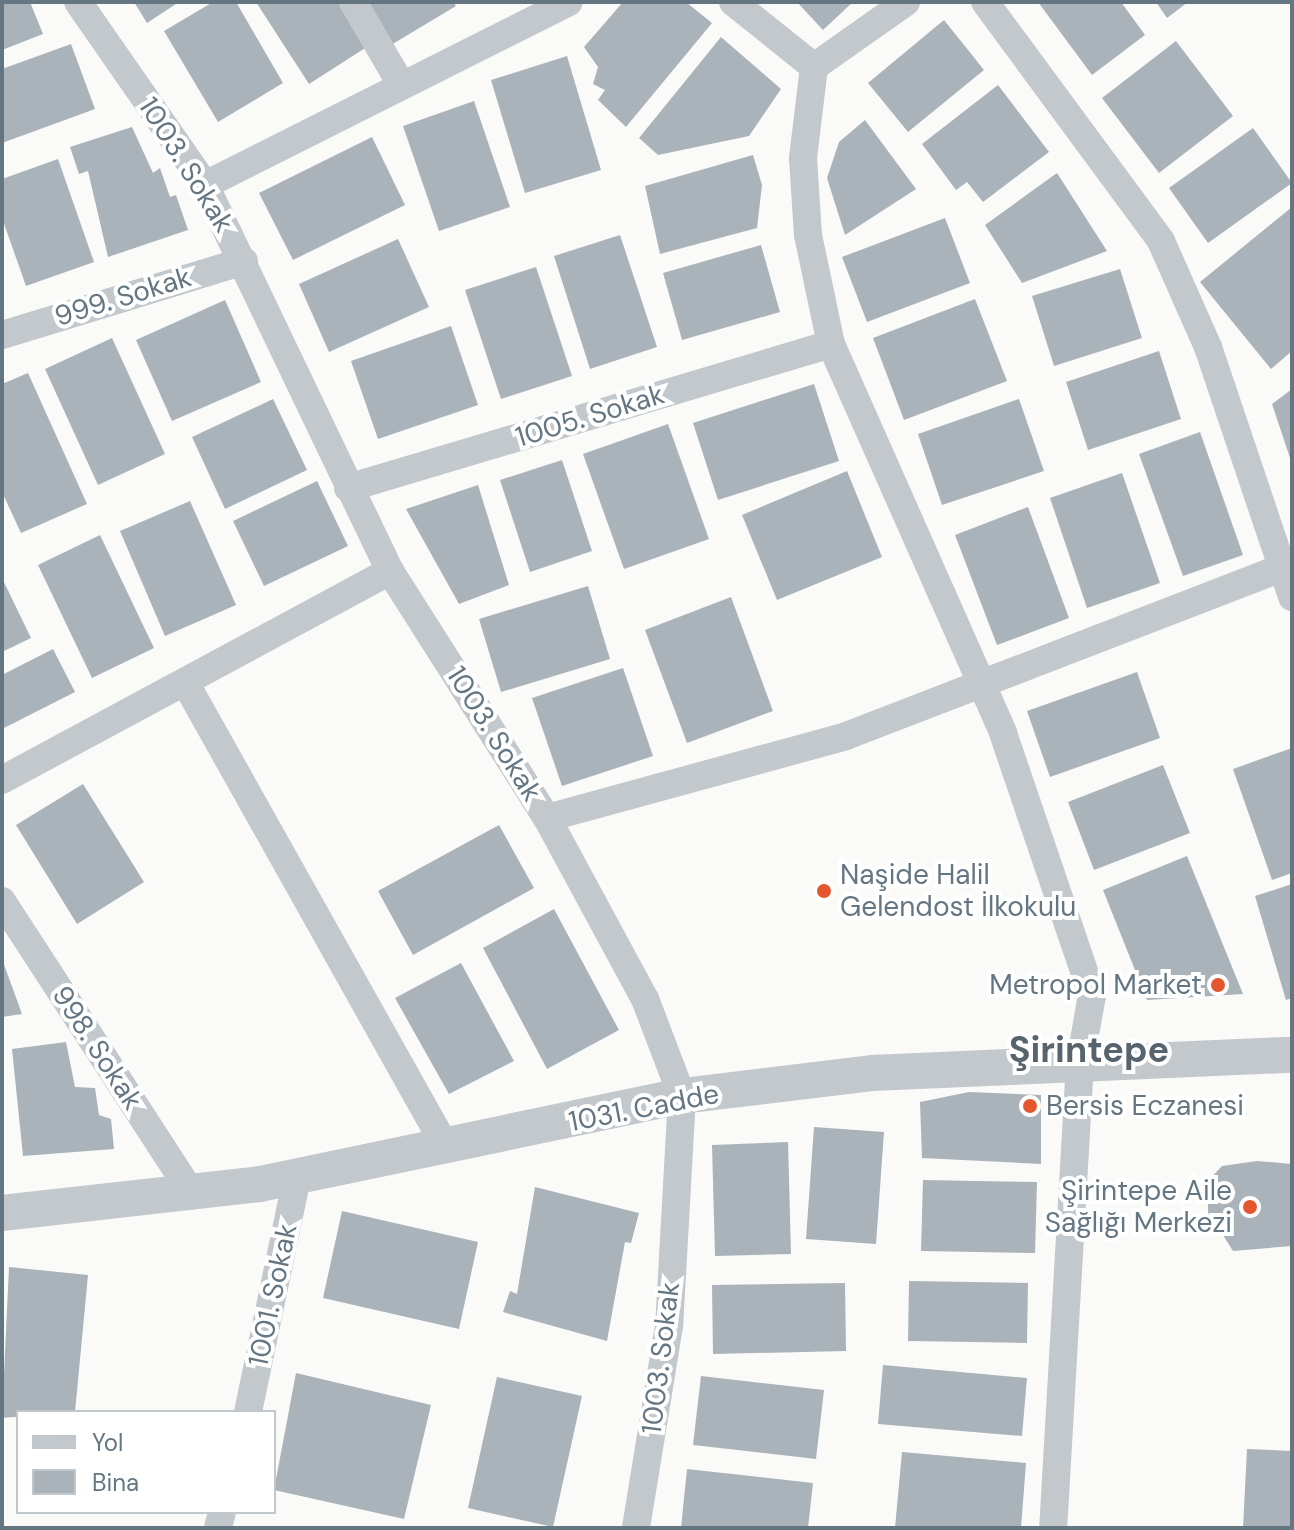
<!DOCTYPE html>
<meta charset="utf-8">
<style>
body{margin:0}
#map{position:relative;width:1294px;height:1530px;overflow:hidden;background:#fafaf8;font-family:"DM Sans",sans-serif}
div>[style]{position:absolute}
[style*='--x']{left:calc(var(--x)*1px);top:calc(var(--y)*1px);width:calc(var(--w)*1px);rotate:calc(var(--a)*1deg)}
.building>*{inset:0;background:#aab3b9}
.minor>*{height:28px;margin:-14px;padding:0 14px;transform-origin:14px;border-radius:14px;background:#c3c8cc}
.tertiary>*{height:36px;margin:-18px;padding:0 18px;transform-origin:18px;border-radius:18px;background:#c3c8cc}
.dots>*{width:22px;height:22px;translate:-50% -50%;box-sizing:border-box;border:4px solid #fff;border-radius:50%}
span{translate:-50% -50%;white-space:nowrap;text-align:center;line-height:1.15;-webkit-text-stroke:8px #fff;paint-order:stroke}
.street-label{font-size:28px;color:#657683}
.poi-label{font-size:28px;color:#657683}
.left{translate:0 -50%;text-align:left}
.right{translate:-100% -50%;text-align:right}
.district-label{font-size:36px;color:#57646e;font-weight:700}
.frame{position:absolute;inset:0;border:4px solid #657683;pointer-events:none}
.legend{position:absolute;left:16px;top:1410px;width:260px;height:104px;box-sizing:border-box;background:#fff;border:2px solid #c1c8cd;margin:0;padding:10px 14px;list-style:none;font-size:24px;color:#657683}
.legend li{display:flex;align-items:center;gap:16px;height:40px}
.legend b{width:40px;border:2px solid #c1c8cd}
</style>
<div id="map">
<div class="building">
<i style="clip-path:polygon(2px 2px,30px 2px,43px 34px,2px 50px)"></i>
<i style="clip-path:polygon(134px 2px,179px 2px,147px 23px)"></i>
<i style="clip-path:polygon(213px 2px,236px 2px,283px 83px,218px 122px,164px 31px)"></i>
<i style="clip-path:polygon(256px 2px,346px 2px,373px 43px,309px 84px)"></i>
<i style="clip-path:polygon(365px 2px,453px 2px,456px 6px,391px 45px)"></i>
<i style="clip-path:polygon(623px 2px,686px 2px,712px 23px,626px 127px,598px 100px,605px 90px,593px 84px,598px 67px,584px 47px)"></i>
<i style="clip-path:polygon(797px 2px,853px 2px,823px 30px)"></i>
<i style="clip-path:polygon(1038px 2px,1121px 2px,1145px 35px,1092px 75px)"></i>
<i style="clip-path:polygon(1156px 2px,1188px 2px,1167px 18px)"></i>
<i style="clip-path:polygon(944px 20px,984px 70px,908px 132px,868px 83px)"></i>
<i style="clip-path:polygon(721px 37px,781px 89px,749px 136px,658px 155px,639px 138px)"></i>
<i style="clip-path:polygon(1176px 41px,1233px 116px,1159px 173px,1102px 98px)"></i>
<i style="clip-path:polygon(71px 44px,95px 109px,2px 143px,2px 69px)"></i>
<i style="clip-path:polygon(567px 56px,601px 170px,525px 193px,491px 80px)"></i>
<i style="clip-path:polygon(998px 85px,1049px 152px,983px 202px,967px 182px,956px 190px,922px 144px)"></i>
<i style="clip-path:polygon(474px 101px,510px 207px,439px 231px,403px 126px)"></i>
<i style="clip-path:polygon(865px 120px,916px 189px,845px 235px,827px 178px,839px 142px)"></i>
<i style="clip-path:polygon(132px 127px,153px 173px,160px 168px,170px 197px,176px 195px,188px 230px,108px 257px,88px 171px,79px 174px,70px 147px)"></i>
<i style="clip-path:polygon(1253px 128px,1292px 183px,1208px 243px,1169px 188px)"></i>
<i style="clip-path:polygon(372px 137px,405px 205px,293px 260px,259px 193px)"></i>
<i style="clip-path:polygon(753px 155px,762px 185px,757px 228px,660px 254px,645px 186px)"></i>
<i style="clip-path:polygon(58px 159px,94px 262px,26px 286px,2px 218px,2px 179px)"></i>
<i style="clip-path:polygon(1057px 173px,1107px 251px,1022px 283px,985px 225px)"></i>
<i style="clip-path:polygon(1292px 207px,1292px 351px,1271px 369px,1200px 282px)"></i>
<i style="clip-path:polygon(945px 218px,970px 283px,867px 322px,842px 257px)"></i>
<i style="clip-path:polygon(620px 235px,657px 347px,590px 369px,554px 256px)"></i>
<i style="clip-path:polygon(398px 239px,429px 307px,329px 352px,299px 284px)"></i>
<i style="clip-path:polygon(761px 245px,780px 312px,682px 340px,663px 273px)"></i>
<i style="clip-path:polygon(536px 267px,572px 376px,501px 399px,465px 290px)"></i>
<i style="clip-path:polygon(1120px 269px,1142px 338px,1054px 366px,1032px 296px)"></i>
<i style="clip-path:polygon(975px 299px,1007px 381px,904px 420px,873px 338px)"></i>
<i style="clip-path:polygon(225px 300px,261px 382px,172px 421px,136px 340px)"></i>
<i style="clip-path:polygon(451px 326px,478px 405px,378px 439px,351px 361px)"></i>
<i style="clip-path:polygon(112px 338px,165px 454px,98px 485px,45px 369px)"></i>
<i style="clip-path:polygon(1159px 351px,1181px 419px,1088px 450px,1066px 382px)"></i>
<i style="clip-path:polygon(28px 373px,87px 504px,21px 533px,2px 492px,2px 384px)"></i>
<i style="clip-path:polygon(814px 384px,839px 461px,718px 500px,693px 423px)"></i>
<i style="clip-path:polygon(1292px 389px,1292px 464px,1272px 404px)"></i>
<i style="clip-path:polygon(273px 399px,307px 470px,225px 509px,192px 437px)"></i>
<i style="clip-path:polygon(1019px 399px,1044px 471px,942px 505px,918px 434px)"></i>
<i style="clip-path:polygon(668px 424px,709px 539px,624px 569px,583px 454px)"></i>
<i style="clip-path:polygon(1200px 432px,1243px 555px,1183px 576px,1139px 454px)"></i>
<i style="clip-path:polygon(562px 460px,592px 551px,530px 572px,500px 480px)"></i>
<i style="clip-path:polygon(847px 471px,882px 557px,777px 600px,742px 515px)"></i>
<i style="clip-path:polygon(1122px 473px,1160px 583px,1087px 608px,1050px 498px)"></i>
<i style="clip-path:polygon(317px 481px,348px 546px,264px 586px,233px 521px)"></i>
<i style="clip-path:polygon(478px 485px,509px 585px,459px 604px,406px 509px)"></i>
<i style="clip-path:polygon(190px 501px,236px 605px,165px 636px,120px 531px)"></i>
<i style="clip-path:polygon(1028px 507px,1069px 618px,997px 645px,955px 535px)"></i>
<i style="clip-path:polygon(100px 535px,154px 648px,92px 678px,38px 565px)"></i>
<i style="clip-path:polygon(2px 578px,31px 638px,2px 652px)"></i>
<i style="clip-path:polygon(588px 586px,610px 659px,501px 692px,479px 619px)"></i>
<i style="clip-path:polygon(731px 597px,773px 711px,687px 743px,645px 630px)"></i>
<i style="clip-path:polygon(53px 649px,75px 692px,2px 729px,2px 675px)"></i>
<i style="clip-path:polygon(623px 668px,653px 756px,562px 786px,532px 698px)"></i>
<i style="clip-path:polygon(1137px 672px,1160px 738px,1050px 777px,1027px 711px)"></i>
<i style="clip-path:polygon(1292px 748px,1292px 873px,1272px 880px,1233px 769px)"></i>
<i style="clip-path:polygon(1163px 765px,1190px 833px,1094px 870px,1068px 802px)"></i>
<i style="clip-path:polygon(83px 784px,144px 882px,77px 924px,16px 825px)"></i>
<i style="clip-path:polygon(499px 825px,534px 888px,413px 955px,378px 891px)"></i>
<i style="clip-path:polygon(1187px 856px,1243px 994px,1147px 1000px,1103px 890px)"></i>
<i style="clip-path:polygon(1292px 884px,1292px 998px,1286px 1000px,1255px 896px)"></i>
<i style="clip-path:polygon(554px 909px,619px 1030px,547px 1069px,483px 948px)"></i>
<i style="clip-path:polygon(2px 959px,22px 1014px,2px 1017px)"></i>
<i style="clip-path:polygon(461px 963px,514px 1061px,449px 1094px,395px 998px)"></i>
<i style="clip-path:polygon(66px 1042px,75px 1087px,95px 1088px,99px 1115px,111px 1119px,114px 1149px,23px 1156px,12px 1049px)"></i>
<i style="clip-path:polygon(969px 1092px,1041px 1095px,1041px 1164px,922px 1158px,920px 1102px)"></i>
<i style="clip-path:polygon(814px 1127px,884px 1132px,876px 1244px,806px 1239px)"></i>
<i style="clip-path:polygon(788px 1142px,791px 1254px,715px 1256px,712px 1145px)"></i>
<i style="clip-path:polygon(1257px 1161px,1292px 1164px,1292px 1246px,1233px 1251px,1221px 1232px,1209px 1234px,1207px 1182px,1222px 1166px)"></i>
<i style="clip-path:polygon(923px 1180px,1037px 1182px,1035px 1253px,921px 1251px)"></i>
<i style="clip-path:polygon(535px 1187px,639px 1213px,631px 1243px,625px 1242px,607px 1341px,503px 1312px,510px 1291px,517px 1294px)"></i>
<i style="clip-path:polygon(342px 1211px,478px 1242px,459px 1329px,323px 1298px)"></i>
<i style="clip-path:polygon(9px 1267px,88px 1275px,75px 1412px,2px 1418px)"></i>
<i style="clip-path:polygon(909px 1281px,1028px 1283px,1027px 1343px,908px 1341px)"></i>
<i style="clip-path:polygon(845px 1283px,846px 1351px,713px 1354px,712px 1285px)"></i>
<i style="clip-path:polygon(883px 1365px,1027px 1378px,1022px 1436px,878px 1424px)"></i>
<i style="clip-path:polygon(296px 1373px,431px 1405px,404px 1519px,274px 1490px)"></i>
<i style="clip-path:polygon(701px 1376px,824px 1390px,816px 1459px,693px 1445px)"></i>
<i style="clip-path:polygon(497px 1377px,582px 1396px,553px 1527px,468px 1508px)"></i>
<i style="clip-path:polygon(1247px 1449px,1292px 1451px,1292px 1528px,1243px 1528px)"></i>
<i style="clip-path:polygon(902px 1452px,1026px 1463px,1021px 1528px,895px 1528px)"></i>
<i style="clip-path:polygon(687px 1469px,813px 1483px,808px 1528px,681px 1528px)"></i>
</div>
<div class="minor">
<i style="--x:78;--y:2;--w:223;--a:55.2"></i>
<i style="--x:205;--y:185;--w:428;--a:64.4"></i>
<i style="--x:390;--y:571;--w:293;--a:57.6"></i>
<i style="--x:547;--y:818;--w:206;--a:61.6"></i>
<i style="--x:645;--y:999;--w:104;--a:69.1"></i>
<i style="--x:682;--y:1096;--w:230;--a:93.2"></i>
<i style="--x:669;--y:1326;--w:205;--a:99.3"></i>
<i style="--x:353;--y:2;--w:97;--a:59.7"></i>
<i style="--x:733;--y:2;--w:104;--a:38.7"></i>
<i style="--x:906;--y:2;--w:113;--a:144.8"></i>
<i style="--x:814;--y:67;--w:92;--a:96.9"></i>
<i style="--x:803;--y:158;--w:77;--a:86.3"></i>
<i style="--x:808;--y:235;--w:111;--a:78.1"></i>
<i style="--x:831;--y:344;--w:425;--a:66.1"></i>
<i style="--x:1003;--y:733;--w:277;--a:71.2"></i>
<i style="--x:1092;--y:995;--w:69;--a:100"></i>
<i style="--x:1080;--y:1063;--w:466;--a:93.3"></i>
<i style="--x:985;--y:2;--w:297;--a:53.6"></i>
<i style="--x:1161;--y:241;--w:116;--a:66.1"></i>
<i style="--x:1208;--y:347;--w:264;--a:71.4"></i>
<i style="--x:205;--y:185;--w:407;--a:-26.7"></i>
<i style="--x:2;--y:335;--w:253;--a:-17"></i>
<i style="--x:348;--y:488;--w:504;--a:-16.6"></i>
<i style="--x:185;--y:682;--w:535;--a:60.71"></i>
<i style="--x:2;--y:780;--w:441;--a:-28.3"></i>
<i style="--x:547;--y:818;--w:310;--a:-15.3"></i>
<i style="--x:846;--y:736;--w:478;--a:-21.1"></i>
<i style="--x:2;--y:901;--w:351;--a:57"></i>
<i style="--x:248;--y:1412;--w:240;--a:-78.2"></i>
<i style="--x:218;--y:1528;--w:16;--a:-76"></i>
</div>
<div class="tertiary">
<i style="--x:2;--y:1213;--w:260;--a:-6.4"></i>
<i style="--x:260;--y:1184;--w:431;--a:-11.8"></i>
<i style="--x:682;--y:1096;--w:191;--a:-6.9"></i>
<i style="--x:872;--y:1073;--w:420;--a:-2.5"></i>
</div>
<div class="dots">
<i style="left:824px;top:891px;background:#e4572e"></i>
<i style="left:1218px;top:985px;background:#e4572e"></i>
<i style="left:1030px;top:1106px;background:#e4572e"></i>
<i style="left:1250px;top:1207px;background:#e4572e"></i>
</div>
<div class="street-label">
<span style="left:186px;top:165px;rotate:58deg">1003. Sokak</span>
<span style="left:123px;top:297px;rotate:-17deg">999. Sokak</span>
<span style="left:590px;top:416px;rotate:-17deg">1005. Sokak</span>
<span style="left:494px;top:734px;rotate:58deg">1003. Sokak</span>
<span style="left:97px;top:1048px;rotate:57deg">998. Sokak</span>
<span style="left:644px;top:1108px;rotate:-11deg">1031. Cadde</span>
<span style="left:273px;top:1295px;rotate:-78deg">1001. Sokak</span>
<span style="left:661px;top:1358px;rotate:-83deg">1003. Sokak</span>
</div>
<div class="poi-label">
<span class="left" style="left:840px;top:891px">Naşide Halil<br>Gelendost İlkokulu</span>
<span class="right" style="left:1202px;top:985px">Metropol Market</span>
<span class="left" style="left:1046px;top:1106px">Bersis Eczanesi</span>
<span class="right" style="left:1232px;top:1207px">Şirintepe Aile<br>Sağlığı Merkezi</span>
</div>
<div class="district-label">
<span style="left:1089px;top:1050px">Şirintepe</span>
</div>
<div class="frame"></div>
<ul class="legend">
<li><b style="height:10px;background:#c3c8cc"></b>Yol</li>
<li><b style="height:22px;background:#aab3b9"></b>Bina</li>
</ul>
</div>
